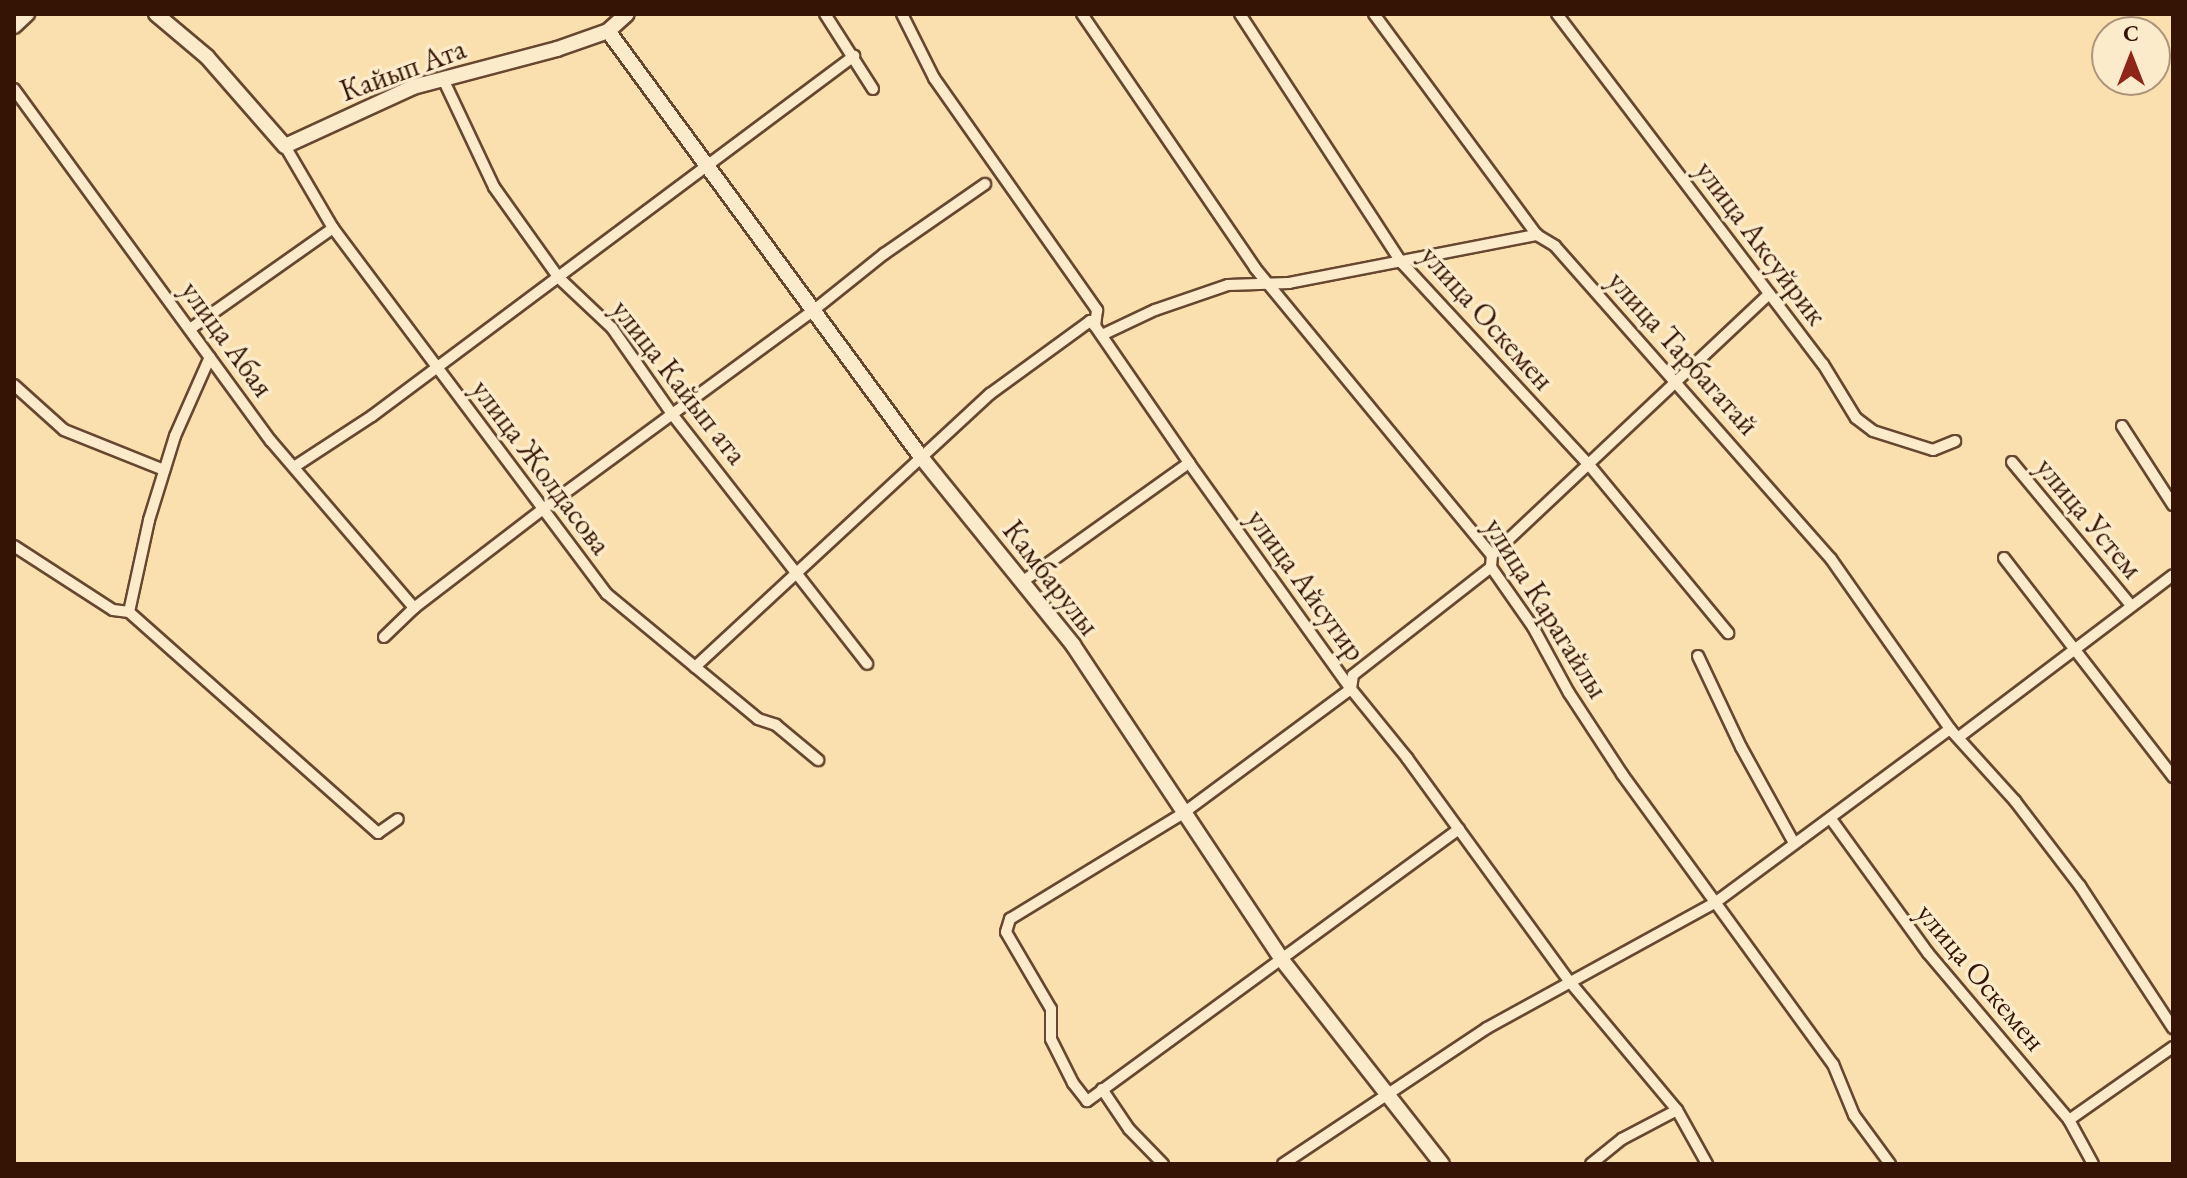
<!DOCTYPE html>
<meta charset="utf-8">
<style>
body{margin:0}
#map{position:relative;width:2187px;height:1178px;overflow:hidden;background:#fae0af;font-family:"EB Garamond",serif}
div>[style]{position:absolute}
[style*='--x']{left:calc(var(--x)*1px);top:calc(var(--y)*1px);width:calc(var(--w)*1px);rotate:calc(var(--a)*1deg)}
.roads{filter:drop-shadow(2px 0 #674730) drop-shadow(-2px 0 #674730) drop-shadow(0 2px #674730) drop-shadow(0 -2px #674730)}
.street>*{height:10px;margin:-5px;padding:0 5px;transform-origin:5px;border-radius:5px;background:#fcebcb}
.secondary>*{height:14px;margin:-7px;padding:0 7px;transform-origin:7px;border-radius:7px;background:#fcebcb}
span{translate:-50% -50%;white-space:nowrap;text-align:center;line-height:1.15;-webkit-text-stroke:7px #fcebcb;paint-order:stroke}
.street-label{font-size:30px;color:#361405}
.frame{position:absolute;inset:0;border:16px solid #361405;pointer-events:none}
.north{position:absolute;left:2091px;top:16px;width:80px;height:80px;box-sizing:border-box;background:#fcebcb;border:2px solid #ad957c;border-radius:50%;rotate:0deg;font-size:22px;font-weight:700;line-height:32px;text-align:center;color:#361405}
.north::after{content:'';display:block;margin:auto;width:28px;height:36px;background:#8f2418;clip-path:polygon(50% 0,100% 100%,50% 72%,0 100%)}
</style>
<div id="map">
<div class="roads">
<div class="street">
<i style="--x:825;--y:14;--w:89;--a:57.4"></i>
<i style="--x:902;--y:14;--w:72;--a:63.4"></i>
<i style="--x:934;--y:78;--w:284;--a:54.9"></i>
<i style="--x:1097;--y:310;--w:16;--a:97"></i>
<i style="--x:1095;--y:326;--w:166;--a:55.5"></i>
<i style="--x:1189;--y:463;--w:278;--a:54.4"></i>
<i style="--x:1351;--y:689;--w:89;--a:50.9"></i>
<i style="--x:1407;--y:758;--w:277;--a:54"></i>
<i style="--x:1570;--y:982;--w:167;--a:50.1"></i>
<i style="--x:1677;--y:1110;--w:62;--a:60.9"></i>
<i style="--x:1082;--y:14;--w:307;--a:55.7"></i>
<i style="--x:1255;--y:268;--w:372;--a:50.5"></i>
<i style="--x:1492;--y:555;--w:12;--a:95"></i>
<i style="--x:1491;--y:567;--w:73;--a:55"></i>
<i style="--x:1533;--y:627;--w:75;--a:61.4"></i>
<i style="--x:1569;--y:693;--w:97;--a:56.8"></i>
<i style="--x:1622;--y:774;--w:359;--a:54"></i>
<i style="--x:1833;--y:1064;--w:55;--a:67.6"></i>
<i style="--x:1854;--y:1115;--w:61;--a:53.7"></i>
<i style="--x:1240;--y:14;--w:297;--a:57"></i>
<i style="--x:1402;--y:263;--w:277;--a:47.2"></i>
<i style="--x:1590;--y:466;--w:217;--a:50.4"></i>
<i style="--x:1374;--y:14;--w:275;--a:53.6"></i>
<i style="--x:1537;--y:235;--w:21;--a:31"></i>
<i style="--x:1555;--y:246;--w:417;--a:48.6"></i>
<i style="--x:1831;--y:559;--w:208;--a:55"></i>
<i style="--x:1950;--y:729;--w:97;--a:47.9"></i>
<i style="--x:2015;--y:801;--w:107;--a:52.6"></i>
<i style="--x:2080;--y:886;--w:170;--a:56.8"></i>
<i style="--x:1557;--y:14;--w:440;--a:52.8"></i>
<i style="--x:1823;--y:364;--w:63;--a:58.6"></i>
<i style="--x:1856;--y:418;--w:21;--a:37"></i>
<i style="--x:1873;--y:431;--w:63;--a:17.6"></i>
<i style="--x:1933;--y:450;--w:24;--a:-22"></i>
<i style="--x:443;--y:79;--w:119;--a:64.7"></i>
<i style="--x:494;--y:187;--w:112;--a:54.5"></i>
<i style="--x:559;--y:278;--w:73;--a:43.3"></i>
<i style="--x:612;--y:328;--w:105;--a:55.1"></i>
<i style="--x:672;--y:414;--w:317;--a:52"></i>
<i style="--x:14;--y:89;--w:436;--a:53.9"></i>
<i style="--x:271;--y:441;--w:220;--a:49.4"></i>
<i style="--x:285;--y:146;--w:95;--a:59.7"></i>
<i style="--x:333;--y:228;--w:457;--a:53.2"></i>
<i style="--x:607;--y:594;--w:196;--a:39.6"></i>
<i style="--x:758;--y:719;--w:19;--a:18"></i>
<i style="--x:776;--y:725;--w:55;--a:39.8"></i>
<i style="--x:190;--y:329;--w:175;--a:-35.2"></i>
<i style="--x:1102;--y:335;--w:59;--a:-25.3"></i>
<i style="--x:1155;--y:310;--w:77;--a:-18.9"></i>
<i style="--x:1228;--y:285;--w:61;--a:-1.9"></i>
<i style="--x:1289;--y:283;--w:253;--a:-11"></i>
<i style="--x:14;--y:385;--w:67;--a:42"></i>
<i style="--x:64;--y:430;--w:108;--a:21.8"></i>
<i style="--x:2122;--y:426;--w:94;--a:57.2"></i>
<i style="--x:2012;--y:462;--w:185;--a:50.3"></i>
<i style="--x:294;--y:467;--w:93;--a:-33.2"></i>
<i style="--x:372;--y:416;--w:602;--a:-36.76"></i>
<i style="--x:14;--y:546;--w:118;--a:32.9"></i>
<i style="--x:113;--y:610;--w:16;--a:7"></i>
<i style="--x:129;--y:612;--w:333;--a:41.6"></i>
<i style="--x:378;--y:833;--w:24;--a:-35"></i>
<i style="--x:1492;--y:555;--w:381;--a:-43.3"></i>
<i style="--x:2004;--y:558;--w:277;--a:52.3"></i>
<i style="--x:1022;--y:582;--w:205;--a:-35.5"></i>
<i style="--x:129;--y:612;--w:94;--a:-77.7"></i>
<i style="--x:149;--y:520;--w:88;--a:-72.8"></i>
<i style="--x:175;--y:436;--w:86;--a:-66.1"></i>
<i style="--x:384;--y:637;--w:42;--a:-44"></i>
<i style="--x:414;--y:608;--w:163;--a:-37.5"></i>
<i style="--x:543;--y:509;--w:336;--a:-36.3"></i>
<i style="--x:814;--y:310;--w:90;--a:-38.7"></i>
<i style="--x:884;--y:254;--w:123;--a:-34.7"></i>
<i style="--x:1698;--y:656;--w:101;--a:64.7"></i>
<i style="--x:1741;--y:747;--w:110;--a:61.1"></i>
<i style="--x:695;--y:667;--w:402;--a:-42.8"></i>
<i style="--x:990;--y:394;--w:124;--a:-36.1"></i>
<i style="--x:1090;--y:321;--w:7;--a:45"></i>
<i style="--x:1959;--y:737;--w:268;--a:-37.1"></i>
<i style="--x:1831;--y:819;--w:165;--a:54.1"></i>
<i style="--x:1928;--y:953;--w:219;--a:49.8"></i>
<i style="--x:2069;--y:1120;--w:50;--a:61.4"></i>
<i style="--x:1459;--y:829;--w:461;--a:143.8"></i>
<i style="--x:1087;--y:1101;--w:23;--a:-128"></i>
<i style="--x:1073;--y:1083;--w:49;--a:-116.6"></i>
<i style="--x:1051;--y:1039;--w:30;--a:-90"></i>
<i style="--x:1051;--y:1009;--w:89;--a:-120.3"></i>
<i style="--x:1006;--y:932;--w:14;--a:-73"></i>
<i style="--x:1010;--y:919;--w:202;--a:-31.4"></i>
<i style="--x:1182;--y:814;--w:210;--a:-36.5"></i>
<i style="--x:1351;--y:689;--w:14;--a:-82"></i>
<i style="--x:1353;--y:675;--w:175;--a:-38"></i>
<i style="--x:1102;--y:1089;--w:48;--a:56"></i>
<i style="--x:1129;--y:1129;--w:49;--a:45.8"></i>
<i style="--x:2069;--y:1120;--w:127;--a:-35.1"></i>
<i style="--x:1283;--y:1164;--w:245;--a:-33.7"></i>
<i style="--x:1487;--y:1028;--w:261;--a:-28.8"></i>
<i style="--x:1716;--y:902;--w:291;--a:-36.5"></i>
<i style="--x:1591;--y:1164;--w:40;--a:-39"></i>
<i style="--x:1622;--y:1139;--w:62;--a:-27.8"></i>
</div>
<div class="secondary">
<i style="--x:156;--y:14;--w:67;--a:40.1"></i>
<i style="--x:207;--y:57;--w:118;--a:48.8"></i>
<i style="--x:285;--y:146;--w:141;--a:-24.7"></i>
<i style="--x:413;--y:87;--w:149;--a:-14.8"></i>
<i style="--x:557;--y:49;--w:54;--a:-19.4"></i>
<i style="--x:608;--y:31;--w:25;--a:-42"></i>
<i style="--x:14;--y:26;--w:18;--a:-43"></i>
<i style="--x:608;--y:31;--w:529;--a:53.69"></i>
<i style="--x:921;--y:457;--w:242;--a:51"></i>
<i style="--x:1073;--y:645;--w:378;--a:56.4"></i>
<i style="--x:1282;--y:960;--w:259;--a:51.9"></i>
</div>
</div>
<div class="street-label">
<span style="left:403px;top:70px;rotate:-20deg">Кайып Ата</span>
<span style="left:1761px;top:243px;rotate:53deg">улица Аксуйрик</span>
<span style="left:1487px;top:318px;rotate:48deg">улица Оскемен</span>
<span style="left:227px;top:339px;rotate:54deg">улица Абая</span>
<span style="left:1683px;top:353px;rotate:48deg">улица Тарбагатай</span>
<span style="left:679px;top:382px;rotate:52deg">улица Кайып ата</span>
<span style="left:541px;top:467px;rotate:53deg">улица Жолдасова</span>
<span style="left:2089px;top:518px;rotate:50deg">улица Устем</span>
<span style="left:1051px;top:578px;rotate:52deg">Камбарулы</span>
<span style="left:1306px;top:585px;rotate:54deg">улица Айсугир</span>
<span style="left:1546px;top:608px;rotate:58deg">улица Карагайлы</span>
<span style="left:1981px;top:977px;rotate:50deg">улица Оскемен</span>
</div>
<div class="frame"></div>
<div class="north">С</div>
</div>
